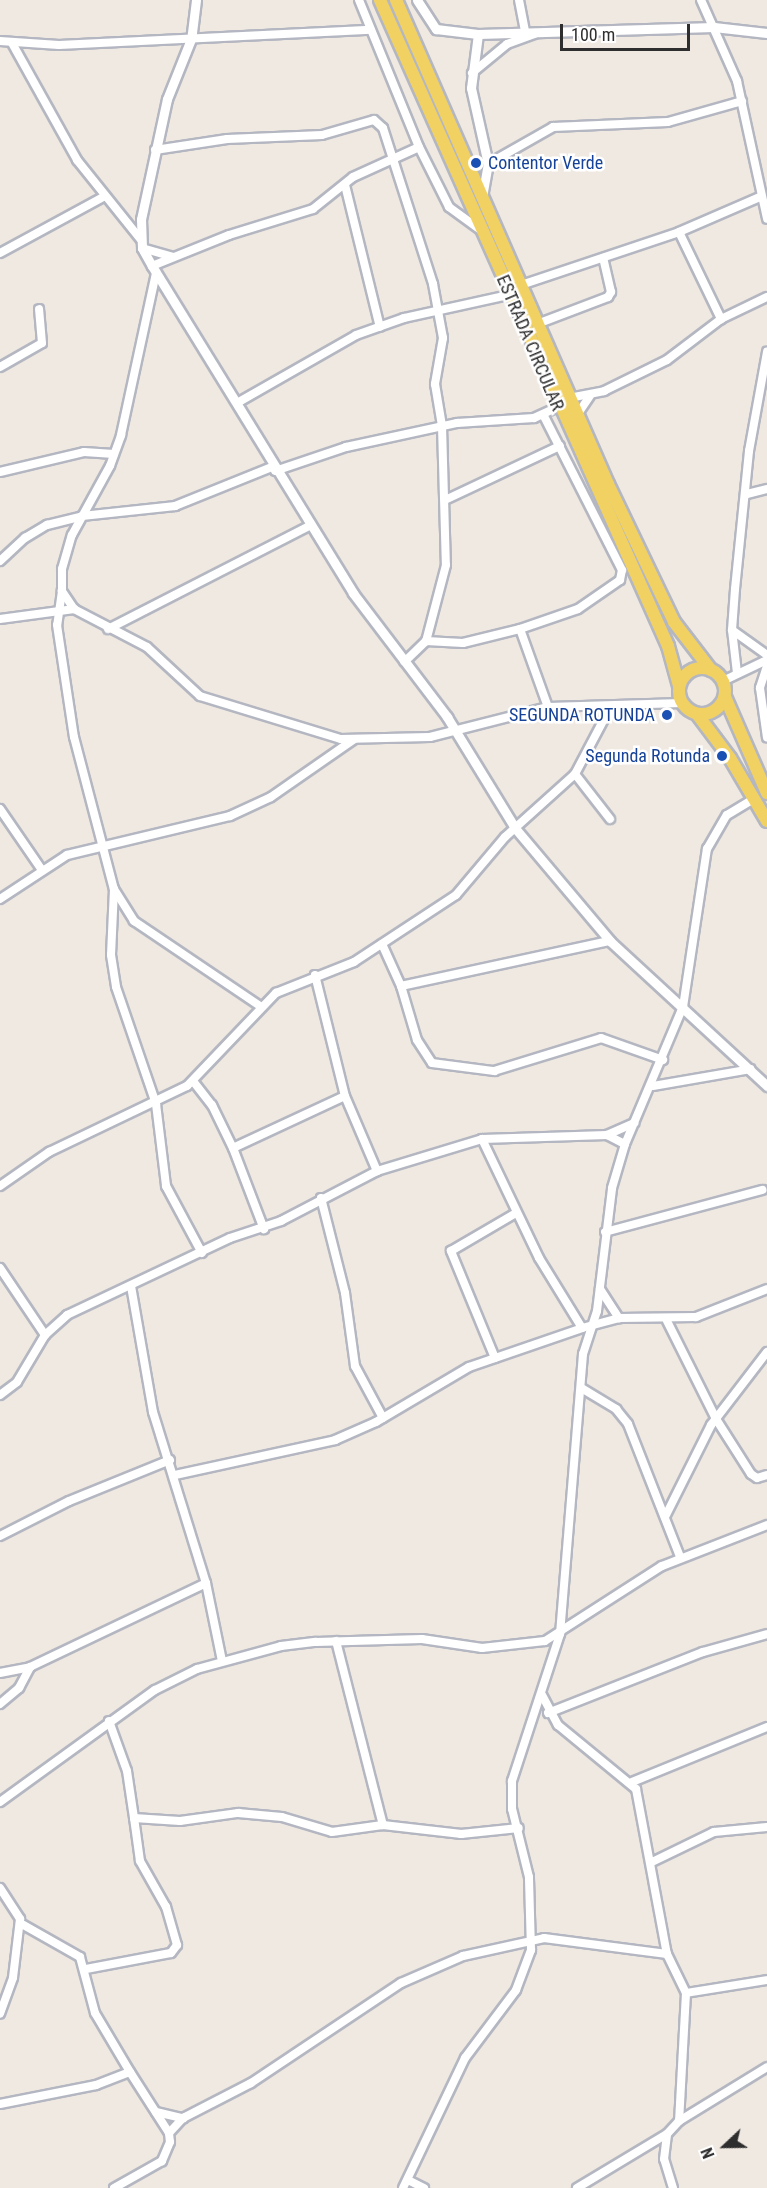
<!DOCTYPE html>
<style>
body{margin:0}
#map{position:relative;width:767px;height:2188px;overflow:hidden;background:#efe9e1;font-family:"Roboto Condensed",sans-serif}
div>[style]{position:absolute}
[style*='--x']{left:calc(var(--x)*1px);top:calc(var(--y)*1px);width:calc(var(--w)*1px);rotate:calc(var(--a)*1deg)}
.roads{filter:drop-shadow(2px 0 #b4b7c1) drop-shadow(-2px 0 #b4b7c1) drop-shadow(0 2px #b4b7c1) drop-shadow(0 -2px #b4b7c1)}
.minor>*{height:8px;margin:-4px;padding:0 4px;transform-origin:4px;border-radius:4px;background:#fff}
.tertiary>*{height:9px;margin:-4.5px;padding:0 4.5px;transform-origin:4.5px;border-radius:4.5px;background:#fff}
.primary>*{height:12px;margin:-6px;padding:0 6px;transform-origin:6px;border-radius:6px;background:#f2d163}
.primary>.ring{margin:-6px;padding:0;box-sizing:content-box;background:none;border:12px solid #f2d163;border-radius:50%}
.dots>*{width:16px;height:16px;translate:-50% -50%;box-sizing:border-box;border:3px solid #fff;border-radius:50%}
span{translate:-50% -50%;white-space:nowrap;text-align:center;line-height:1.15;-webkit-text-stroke:5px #fff;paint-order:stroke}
.transit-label{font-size:18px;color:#164399}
.left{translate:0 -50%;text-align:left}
.right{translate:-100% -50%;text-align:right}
.street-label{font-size:18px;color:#2e2e2e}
.north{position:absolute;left:695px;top:2116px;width:60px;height:60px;-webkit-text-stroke:4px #fff;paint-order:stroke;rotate:248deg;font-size:16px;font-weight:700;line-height:24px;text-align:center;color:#2e2e2e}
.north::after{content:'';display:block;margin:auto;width:21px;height:27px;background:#2e2e2e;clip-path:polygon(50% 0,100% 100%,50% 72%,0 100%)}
.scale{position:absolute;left:560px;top:24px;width:130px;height:27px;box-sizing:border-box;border:3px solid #2e2e2e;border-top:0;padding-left:8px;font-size:18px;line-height:21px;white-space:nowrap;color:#2e2e2e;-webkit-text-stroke:4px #fff;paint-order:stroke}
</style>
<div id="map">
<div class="roads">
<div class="minor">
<i style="--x:359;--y:0;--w:159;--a:67.8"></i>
<i style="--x:419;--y:147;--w:67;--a:63.4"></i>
<i style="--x:449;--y:207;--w:39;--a:36"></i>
<i style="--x:519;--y:0;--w:32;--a:79"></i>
<i style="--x:701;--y:0;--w:89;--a:66"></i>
<i style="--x:737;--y:81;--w:141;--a:77.7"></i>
<i style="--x:0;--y:41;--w:59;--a:3.9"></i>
<i style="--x:59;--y:45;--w:312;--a:-2.8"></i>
<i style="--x:12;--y:43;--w:134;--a:60.9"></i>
<i style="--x:77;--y:160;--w:102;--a:51.3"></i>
<i style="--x:472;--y:73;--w:45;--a:-39.6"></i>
<i style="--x:507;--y:44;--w:30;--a:-20"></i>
<i style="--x:155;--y:150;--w:73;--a:-8.7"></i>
<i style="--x:227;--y:139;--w:95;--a:-2.4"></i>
<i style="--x:322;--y:135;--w:54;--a:-16.1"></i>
<i style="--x:374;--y:120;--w:12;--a:42"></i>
<i style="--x:383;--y:128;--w:164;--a:72.2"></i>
<i style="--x:433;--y:284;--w:55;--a:79.5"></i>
<i style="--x:443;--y:338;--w:47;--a:99.9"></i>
<i style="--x:435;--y:384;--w:43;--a:80.5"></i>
<i style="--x:442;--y:426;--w:139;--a:88.4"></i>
<i style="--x:446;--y:565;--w:79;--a:104.7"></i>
<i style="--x:426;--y:641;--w:30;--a:136"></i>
<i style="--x:488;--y:164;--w:75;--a:-29.6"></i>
<i style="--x:553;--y:127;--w:115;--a:-2.5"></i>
<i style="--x:668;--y:122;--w:77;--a:-15.8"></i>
<i style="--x:345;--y:185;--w:146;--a:76.2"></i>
<i style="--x:679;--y:232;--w:97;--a:64.2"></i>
<i style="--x:142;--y:248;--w:32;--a:16"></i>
<i style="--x:0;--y:253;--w:119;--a:-28.5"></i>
<i style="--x:152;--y:266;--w:83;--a:-21.9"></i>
<i style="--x:229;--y:235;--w:88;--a:-17.2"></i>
<i style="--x:313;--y:209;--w:51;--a:-38.7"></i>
<i style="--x:353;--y:177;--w:72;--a:-24.4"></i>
<i style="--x:521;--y:285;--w:167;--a:-18.5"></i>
<i style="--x:679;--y:232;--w:90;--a:-23.4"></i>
<i style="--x:537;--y:324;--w:76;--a:-20.8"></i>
<i style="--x:608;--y:297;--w:6;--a:-59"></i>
<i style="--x:611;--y:292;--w:35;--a:-103"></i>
<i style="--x:0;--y:367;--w:48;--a:-29.7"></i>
<i style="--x:42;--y:343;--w:34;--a:-95"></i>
<i style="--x:569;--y:398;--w:36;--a:-11"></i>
<i style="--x:604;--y:391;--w:70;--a:-26.2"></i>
<i style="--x:667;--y:360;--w:68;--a:-37.2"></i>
<i style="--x:721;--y:319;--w:51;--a:-25.6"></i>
<i style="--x:237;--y:403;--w:137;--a:-29.7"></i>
<i style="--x:356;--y:335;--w:51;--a:-19.5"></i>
<i style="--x:404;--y:318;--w:107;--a:-12.4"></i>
<i style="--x:577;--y:415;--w:23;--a:-56"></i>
<i style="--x:275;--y:471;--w:75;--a:-18.7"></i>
<i style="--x:346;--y:447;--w:114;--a:-12.2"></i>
<i style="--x:457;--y:423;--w:77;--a:-3.7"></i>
<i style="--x:534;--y:418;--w:26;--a:-25"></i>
<i style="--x:0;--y:472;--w:86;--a:-13.4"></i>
<i style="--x:84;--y:452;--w:30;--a:4"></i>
<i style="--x:747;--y:494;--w:21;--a:-14"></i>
<i style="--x:445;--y:500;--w:127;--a:-25.2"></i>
<i style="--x:0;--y:561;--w:34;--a:-43"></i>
<i style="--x:25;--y:538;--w:26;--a:-31"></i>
<i style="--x:47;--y:525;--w:36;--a:-14"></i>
<i style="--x:82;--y:516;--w:94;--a:-6.1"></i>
<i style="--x:175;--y:506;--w:105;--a:-21.9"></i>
<i style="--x:62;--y:591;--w:34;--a:98"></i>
<i style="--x:57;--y:625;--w:113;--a:81.4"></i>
<i style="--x:74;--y:737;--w:157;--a:75.3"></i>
<i style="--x:114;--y:889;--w:66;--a:92.6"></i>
<i style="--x:111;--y:955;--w:32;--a:81"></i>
<i style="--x:116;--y:987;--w:124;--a:71.1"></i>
<i style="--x:156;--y:1104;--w:83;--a:83"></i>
<i style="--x:166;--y:1186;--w:76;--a:61.8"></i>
<i style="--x:74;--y:609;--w:22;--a:-124"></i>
<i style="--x:62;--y:591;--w:22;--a:-90"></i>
<i style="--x:62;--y:569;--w:35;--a:-74"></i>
<i style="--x:72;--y:535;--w:79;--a:-61.2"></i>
<i style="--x:110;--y:466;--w:33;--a:-70"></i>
<i style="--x:121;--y:435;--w:166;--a:-77.8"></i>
<i style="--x:0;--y:619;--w:75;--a:-7.7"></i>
<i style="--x:74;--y:609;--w:82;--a:27.5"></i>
<i style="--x:147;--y:647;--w:72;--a:42.8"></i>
<i style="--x:200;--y:696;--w:147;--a:17"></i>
<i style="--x:341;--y:739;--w:89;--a:-1.3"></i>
<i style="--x:430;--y:737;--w:122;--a:-14.3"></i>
<i style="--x:548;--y:707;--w:134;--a:-1.7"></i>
<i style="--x:108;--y:629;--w:228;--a:-27.1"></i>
<i style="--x:520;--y:629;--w:83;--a:70.3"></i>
<i style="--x:732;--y:630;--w:43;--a:35.5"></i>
<i style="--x:426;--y:641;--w:37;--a:3"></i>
<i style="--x:463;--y:643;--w:59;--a:-13.8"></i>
<i style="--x:520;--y:629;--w:61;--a:-19"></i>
<i style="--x:578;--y:609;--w:51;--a:-34.6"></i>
<i style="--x:620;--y:580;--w:10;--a:-79"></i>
<i style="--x:622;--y:570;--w:173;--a:-116.9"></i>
<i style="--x:767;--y:666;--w:23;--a:108"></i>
<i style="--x:760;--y:688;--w:50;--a:82"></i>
<i style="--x:737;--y:673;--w:43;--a:-96.6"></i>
<i style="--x:732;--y:630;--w:41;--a:-85.8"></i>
<i style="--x:735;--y:589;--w:139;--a:-84.2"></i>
<i style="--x:749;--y:451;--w:101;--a:-79.7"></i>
<i style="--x:723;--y:681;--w:49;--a:-25.5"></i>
<i style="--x:575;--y:774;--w:57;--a:52.1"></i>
<i style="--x:0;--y:809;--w:74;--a:55.5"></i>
<i style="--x:114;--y:889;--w:38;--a:58"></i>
<i style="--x:134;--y:921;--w:152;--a:34"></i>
<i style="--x:0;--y:899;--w:80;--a:-33.3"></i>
<i style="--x:67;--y:855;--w:168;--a:-13.5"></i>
<i style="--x:230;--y:816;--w:45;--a:-24.9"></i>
<i style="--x:271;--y:797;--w:100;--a:-34.8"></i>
<i style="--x:382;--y:944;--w:46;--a:65.7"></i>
<i style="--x:401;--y:986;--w:56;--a:73.5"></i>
<i style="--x:417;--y:1040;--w:27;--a:57"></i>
<i style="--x:432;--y:1063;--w:63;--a:7.4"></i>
<i style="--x:494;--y:1071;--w:112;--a:-17.1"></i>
<i style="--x:601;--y:1038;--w:66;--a:19.5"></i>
<i style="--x:315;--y:975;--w:125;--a:76.1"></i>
<i style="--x:345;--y:1096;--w:82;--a:66.9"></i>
<i style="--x:401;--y:986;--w:214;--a:-12.2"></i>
<i style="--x:193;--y:1081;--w:31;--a:52"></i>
<i style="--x:212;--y:1105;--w:48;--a:64"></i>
<i style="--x:233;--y:1148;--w:87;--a:69.1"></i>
<i style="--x:653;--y:1086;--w:99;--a:-9.8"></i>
<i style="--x:607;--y:1135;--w:20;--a:27"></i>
<i style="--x:482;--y:1139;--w:132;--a:64.4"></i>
<i style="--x:539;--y:1258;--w:82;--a:58.4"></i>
<i style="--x:233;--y:1148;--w:123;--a:-24.9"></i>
<i style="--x:0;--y:1186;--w:60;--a:-34.8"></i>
<i style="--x:49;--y:1152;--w:153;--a:-25.6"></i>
<i style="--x:187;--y:1086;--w:129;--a:-46.3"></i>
<i style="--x:276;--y:993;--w:84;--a:-21.7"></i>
<i style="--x:354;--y:962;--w:122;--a:-33.3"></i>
<i style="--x:456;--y:895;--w:76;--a:-49.8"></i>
<i style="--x:505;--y:837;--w:94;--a:-42"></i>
<i style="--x:575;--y:774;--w:77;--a:-62.1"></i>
<i style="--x:321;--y:1198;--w:98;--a:75.8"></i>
<i style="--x:345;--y:1293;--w:74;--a:82.2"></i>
<i style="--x:355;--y:1366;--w:59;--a:61.7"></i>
<i style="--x:605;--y:1232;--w:163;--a:-15"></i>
<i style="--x:0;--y:1268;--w:81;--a:56.1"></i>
<i style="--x:131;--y:1286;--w:128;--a:80.1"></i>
<i style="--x:153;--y:1412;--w:179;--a:72.8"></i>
<i style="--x:206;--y:1583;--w:80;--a:78.4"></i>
<i style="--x:600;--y:1289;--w:35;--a:57"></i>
<i style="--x:667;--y:1321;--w:110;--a:63.4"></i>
<i style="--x:716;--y:1419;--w:65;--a:57.5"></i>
<i style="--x:751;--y:1474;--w:7;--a:34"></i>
<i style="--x:757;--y:1478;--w:10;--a:-17"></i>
<i style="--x:495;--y:1358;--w:116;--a:-112.4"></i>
<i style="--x:451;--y:1251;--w:75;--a:-30.3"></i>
<i style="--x:583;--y:1389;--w:39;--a:31"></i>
<i style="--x:616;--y:1409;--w:19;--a:51"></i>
<i style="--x:628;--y:1424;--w:143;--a:68.6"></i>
<i style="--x:0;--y:1395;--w:21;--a:-37"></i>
<i style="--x:17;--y:1382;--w:55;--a:-59.2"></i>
<i style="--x:45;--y:1335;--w:30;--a:-42"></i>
<i style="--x:67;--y:1315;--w:180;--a:-25.3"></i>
<i style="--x:230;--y:1238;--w:54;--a:-18.4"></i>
<i style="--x:281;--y:1221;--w:108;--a:-27.5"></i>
<i style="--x:377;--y:1171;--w:110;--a:-16.9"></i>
<i style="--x:482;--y:1139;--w:125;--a:-1.8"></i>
<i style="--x:607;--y:1135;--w:30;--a:-24"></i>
<i style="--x:175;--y:1475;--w:164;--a:-12.3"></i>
<i style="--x:335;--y:1440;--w:45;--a:-23.7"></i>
<i style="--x:376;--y:1422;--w:108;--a:-30.6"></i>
<i style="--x:469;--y:1367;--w:120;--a:-19"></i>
<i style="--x:582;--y:1328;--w:38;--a:-15"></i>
<i style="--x:619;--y:1318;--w:77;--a:-0.7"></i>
<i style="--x:696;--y:1317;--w:76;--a:-21.5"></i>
<i style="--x:665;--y:1517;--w:103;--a:-63.4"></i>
<i style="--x:711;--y:1425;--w:92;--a:-52.5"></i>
<i style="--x:0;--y:1536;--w:77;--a:-26.9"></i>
<i style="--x:69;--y:1501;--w:109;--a:-22.1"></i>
<i style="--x:336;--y:1641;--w:190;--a:75.7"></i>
<i style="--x:383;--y:1825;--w:79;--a:6.6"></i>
<i style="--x:461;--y:1834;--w:58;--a:-5.9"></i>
<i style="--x:0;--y:1673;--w:31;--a:-11"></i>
<i style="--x:30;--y:1667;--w:195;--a:-25.5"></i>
<i style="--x:542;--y:1695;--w:34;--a:62"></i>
<i style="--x:558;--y:1725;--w:101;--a:39.4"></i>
<i style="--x:636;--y:1789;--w:168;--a:79.4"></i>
<i style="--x:0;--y:1704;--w:25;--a:-40"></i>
<i style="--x:19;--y:1688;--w:24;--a:-62"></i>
<i style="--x:548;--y:1713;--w:167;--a:-21.5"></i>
<i style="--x:703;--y:1652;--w:66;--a:-15.7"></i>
<i style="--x:109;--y:1721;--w:53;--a:70.2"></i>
<i style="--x:127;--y:1771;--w:48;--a:81.5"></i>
<i style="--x:134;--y:1818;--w:46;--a:3.7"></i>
<i style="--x:180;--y:1821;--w:59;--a:-7.9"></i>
<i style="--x:238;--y:1813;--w:44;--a:5.2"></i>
<i style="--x:282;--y:1817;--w:52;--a:16.7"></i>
<i style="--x:332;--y:1832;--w:51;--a:-7.8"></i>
<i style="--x:632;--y:1782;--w:146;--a:-22.2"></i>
<i style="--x:0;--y:1802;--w:191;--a:-35.9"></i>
<i style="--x:155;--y:1690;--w:47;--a:-26.6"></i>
<i style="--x:197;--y:1669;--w:87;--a:-15.3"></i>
<i style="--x:281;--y:1646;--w:35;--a:-7"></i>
<i style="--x:316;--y:1642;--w:106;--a:-1.6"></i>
<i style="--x:422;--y:1639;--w:61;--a:8.5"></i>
<i style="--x:482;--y:1648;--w:63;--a:-6.3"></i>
<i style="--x:545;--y:1641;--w:139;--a:-32.7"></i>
<i style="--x:662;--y:1566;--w:113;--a:-21.3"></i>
<i style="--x:652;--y:1862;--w:69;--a:-25.8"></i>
<i style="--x:714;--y:1832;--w:53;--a:-5.4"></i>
<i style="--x:0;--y:1888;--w:37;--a:57"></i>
<i style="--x:20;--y:1919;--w:59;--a:96.8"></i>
<i style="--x:13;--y:1978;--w:38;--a:110"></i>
<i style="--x:20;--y:1923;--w:69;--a:29.5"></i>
<i style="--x:80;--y:1957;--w:58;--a:75"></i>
<i style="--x:95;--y:2013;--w:69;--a:59.3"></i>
<i style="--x:86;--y:1969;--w:86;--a:-10.7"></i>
<i style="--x:171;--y:1953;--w:10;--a:-53"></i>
<i style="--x:177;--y:1945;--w:40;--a:-106"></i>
<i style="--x:166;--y:1907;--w:53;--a:-119.5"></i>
<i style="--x:140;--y:1861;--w:43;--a:-97.9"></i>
<i style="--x:686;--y:1993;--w:82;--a:-9.1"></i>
<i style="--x:0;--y:2104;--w:98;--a:-11.2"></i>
<i style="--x:96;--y:2085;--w:36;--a:-21"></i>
<i style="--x:130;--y:2072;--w:72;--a:57.4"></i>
<i style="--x:169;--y:2133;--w:9;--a:84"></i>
<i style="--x:170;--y:2142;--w:21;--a:113"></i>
<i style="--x:162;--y:2161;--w:55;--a:150.6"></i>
<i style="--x:156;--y:2112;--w:28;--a:13"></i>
<i style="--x:169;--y:2133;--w:21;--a:-47"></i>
<i style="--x:183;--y:2118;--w:76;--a:-27.2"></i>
<i style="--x:251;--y:2083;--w:180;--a:-33.7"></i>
<i style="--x:401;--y:1983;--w:68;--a:-23.5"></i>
<i style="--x:463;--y:1956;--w:83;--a:-12.5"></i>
<i style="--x:544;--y:1938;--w:124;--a:7.4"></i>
<i style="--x:667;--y:1954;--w:43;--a:64"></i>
<i style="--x:686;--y:1993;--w:128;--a:93.1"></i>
<i style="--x:408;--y:2180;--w:18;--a:27"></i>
<i style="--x:403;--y:2188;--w:144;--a:-64.5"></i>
<i style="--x:465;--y:2058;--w:85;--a:-53.1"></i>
<i style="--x:516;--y:1990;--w:43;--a:-69.4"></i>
<i style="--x:531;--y:1950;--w:73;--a:-91.6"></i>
<i style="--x:529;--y:1877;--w:70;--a:-104"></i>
<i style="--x:512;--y:1809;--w:28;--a:-90"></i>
<i style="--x:512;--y:1781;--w:155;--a:-71.9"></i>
<i style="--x:560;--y:1634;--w:281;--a:-85.3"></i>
<i style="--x:583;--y:1354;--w:45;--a:-72"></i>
<i style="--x:597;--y:1311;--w:124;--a:-83"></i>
<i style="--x:612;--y:1188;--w:46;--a:-73.5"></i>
<i style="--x:625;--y:1144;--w:149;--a:-67.1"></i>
<i style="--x:683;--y:1007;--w:160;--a:-81.4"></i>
<i style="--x:707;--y:849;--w:39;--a:-60"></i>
<i style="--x:727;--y:815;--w:31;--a:-31"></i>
<i style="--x:577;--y:2188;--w:105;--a:-31"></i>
<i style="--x:673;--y:2188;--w:30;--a:-107"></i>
<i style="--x:664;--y:2159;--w:25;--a:-83"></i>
<i style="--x:667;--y:2134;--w:18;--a:-47"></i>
<i style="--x:679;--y:2121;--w:103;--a:-31.5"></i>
</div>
<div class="tertiary">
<i style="--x:196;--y:0;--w:39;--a:97"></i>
<i style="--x:191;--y:39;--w:65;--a:111.8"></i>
<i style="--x:167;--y:99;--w:123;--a:102.2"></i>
<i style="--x:141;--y:219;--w:29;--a:88"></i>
<i style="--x:142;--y:248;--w:21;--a:61"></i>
<i style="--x:152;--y:266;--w:384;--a:58.4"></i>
<i style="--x:353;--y:593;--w:156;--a:52.8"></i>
<i style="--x:447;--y:717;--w:130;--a:58.5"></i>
<i style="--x:515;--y:828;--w:148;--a:49.9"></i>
<i style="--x:610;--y:941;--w:214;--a:42.7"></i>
<i style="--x:417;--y:0;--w:35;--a:57"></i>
<i style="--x:436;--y:29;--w:42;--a:6.8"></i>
<i style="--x:482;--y:197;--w:34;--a:-80"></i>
<i style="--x:488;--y:164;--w:78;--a:-102.6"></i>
<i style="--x:471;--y:88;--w:54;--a:-82.6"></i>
<i style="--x:478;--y:34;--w:236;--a:-1.7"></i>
<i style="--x:714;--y:27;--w:53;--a:6.5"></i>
</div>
<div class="primary">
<i style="--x:380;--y:0;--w:707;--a:65.97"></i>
<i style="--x:668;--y:646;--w:41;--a:74.6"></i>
<i style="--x:396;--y:0;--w:528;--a:66.35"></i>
<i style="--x:608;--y:484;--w:153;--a:64.4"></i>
<i style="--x:674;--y:622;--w:61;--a:52.4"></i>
<i class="ring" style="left:679px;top:668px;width:34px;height:34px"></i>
<i style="--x:725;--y:697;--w:105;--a:66.4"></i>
<i style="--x:697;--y:714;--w:55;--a:53.1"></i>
<i style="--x:730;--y:758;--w:73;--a:59.6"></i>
</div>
</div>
<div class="dots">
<i style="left:476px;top:163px;background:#1a4fb4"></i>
<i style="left:667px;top:715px;background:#1a4fb4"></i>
<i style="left:722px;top:756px;background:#1a4fb4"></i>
</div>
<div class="transit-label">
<span class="left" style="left:488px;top:163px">Contentor Verde</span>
<span class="right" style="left:655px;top:715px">SEGUNDA ROTUNDA</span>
<span class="right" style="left:710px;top:756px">Segunda Rotunda</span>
</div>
<div class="street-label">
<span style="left:530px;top:343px;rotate:67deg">ESTRADA CIRCULAR</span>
</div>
<div class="north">N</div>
<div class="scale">100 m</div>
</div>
